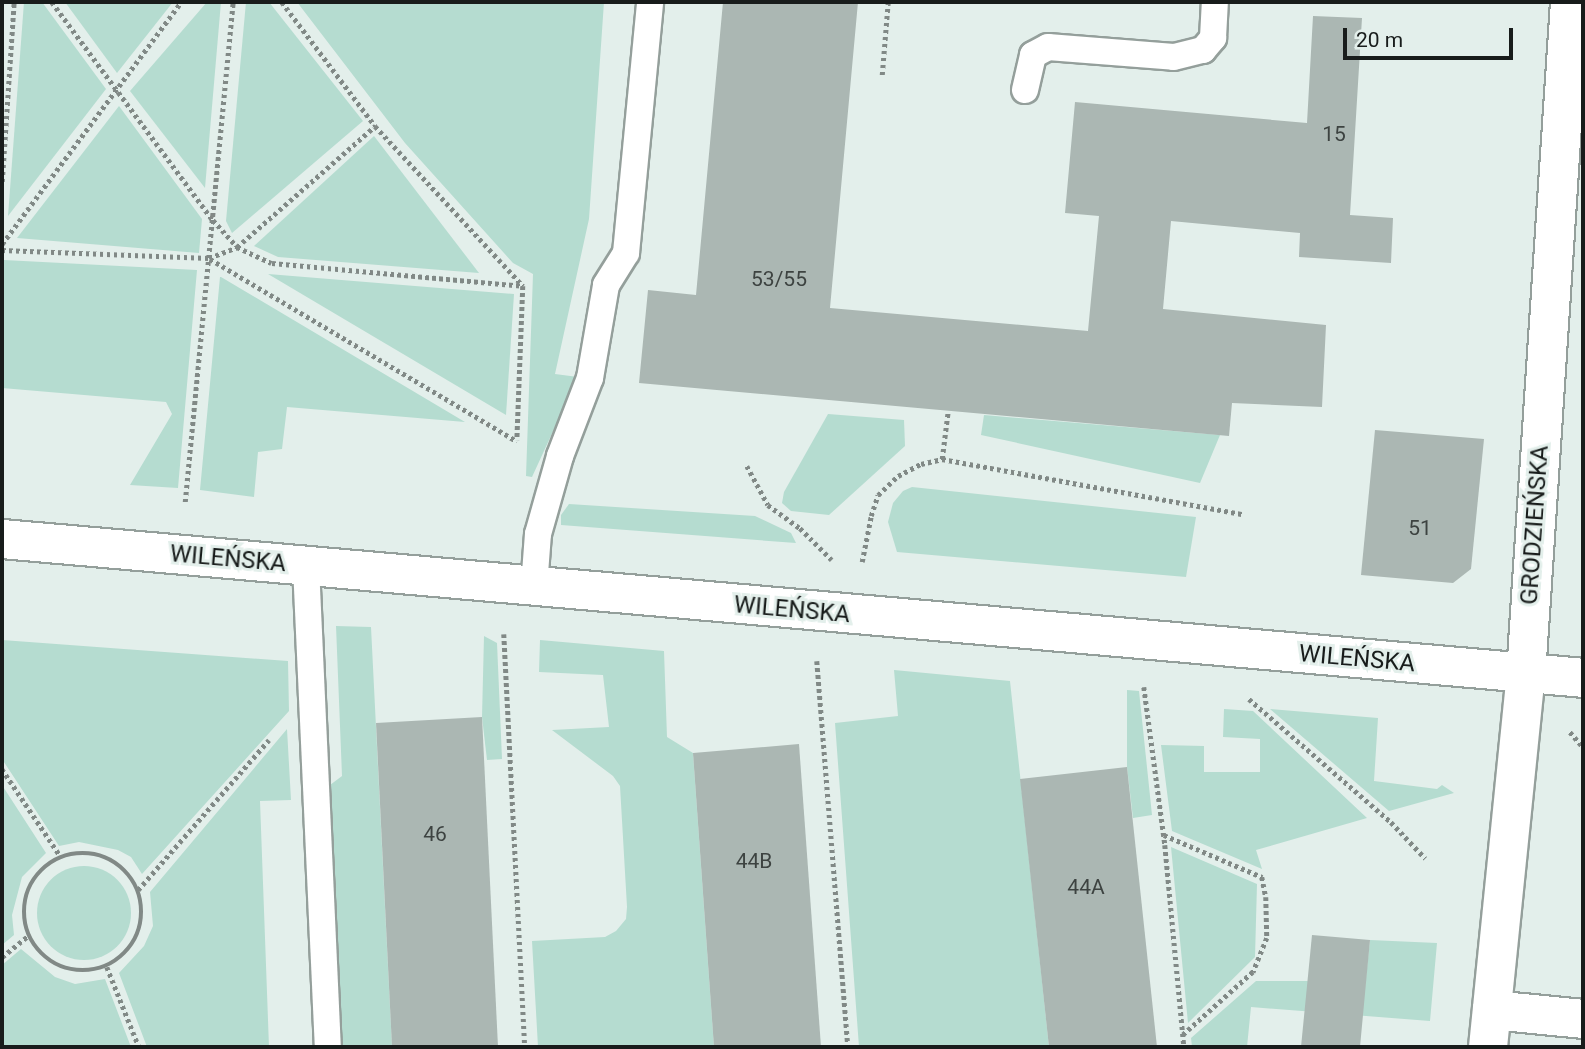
<!DOCTYPE html>
<meta charset="utf-8">
<style>
body{margin:0}
#map{position:relative;width:1585px;height:1049px;overflow:hidden;background:#e3efeb;font-family:Roboto,sans-serif}
div>[style]{position:absolute}
[style*='--x']{left:calc(var(--x)*1px);top:calc(var(--y)*1px);width:calc(var(--w)*1px);rotate:calc(var(--a)*1deg)}
.green>*{inset:0;background:#b5dcd0}
.round{border-radius:50%}
.building>*{inset:0;background:#abb7b3}
.path>*{height:4.5px;margin-top:-2.25px;transform-origin:0;background:repeating-linear-gradient(90deg,#818986 0 3.5px,transparent 0 7px)}
.path>.ring{margin:-2.25px;padding:0;box-sizing:content-box;background:none;border:4.5px solid #818986;border-radius:50%}
.roads{filter:drop-shadow(2px 0 #949f9b) drop-shadow(-2px 0 #949f9b) drop-shadow(0 2px #949f9b) drop-shadow(0 -2px #949f9b)}
.lane>*{height:26px;margin:-13px;padding:0 13px;transform-origin:13px;border-radius:13px;background:#fff}
.street>*{height:38px;margin:-19px;padding:0 19px;transform-origin:19px;border-radius:19px;background:#fff}
span{translate:-50% -50%;white-space:nowrap;text-align:center;line-height:1.15;-webkit-text-stroke:6px #e3efeb;paint-order:stroke}
.number-label{font-size:21px;color:#3d4341}
.number-label span{-webkit-text-stroke-width:0}
.street-label{font-size:24px;color:#181c1b}
.frame{position:absolute;inset:0;border:4px solid #181c1b;pointer-events:none}
.scale{position:absolute;left:1343px;top:28px;width:170px;height:32px;box-sizing:border-box;border:4px solid #181c1b;border-top:0;padding-left:9px;font-size:21px;line-height:24px;white-space:nowrap;color:#181c1b;-webkit-text-stroke:5px #e3efeb;paint-order:stroke}
</style>
<div id="map">
<div class="green">
<i style="clip-path:polygon(24px 2px,42px 2px,106px 89px,8px 216px)"></i>
<i style="clip-path:polygon(65px 2px,173px 2px,117px 73px)"></i>
<i style="clip-path:polygon(207px 2px,221px 2px,205px 188px,130px 91px)"></i>
<i style="clip-path:polygon(246px 2px,269px 2px,363px 121px,232px 233px,226px 221px)"></i>
<i style="clip-path:polygon(297px 2px,604px 2px,589px 219px,555px 374px,578px 377px,532px 477px,526px 476px,533px 274px,513px 263px,405px 143px)"></i>
<i style="clip-path:polygon(119px 106px,202px 219px,199px 253px,17px 238px)"></i>
<i style="clip-path:polygon(374px 136px,479px 273px,278px 257px,254px 246px)"></i>
<i style="clip-path:polygon(4px 260px,197px 270px,178px 488px,130px 485px,172px 414px,166px 402px,2px 388px)"></i>
<i style="clip-path:polygon(268px 274px,514px 294px,506px 415px)"></i>
<i style="clip-path:polygon(220px 277px,221px 277px,465px 422px,287px 407px,282px 449px,258px 452px,254px 497px,200px 490px)"></i>
<i style="clip-path:polygon(828px 414px,904px 420px,905px 446px,829px 515px,791px 511px,782px 503px,784px 492px)"></i>
<i style="clip-path:polygon(984px 415px,1220px 435px,1200px 483px,981px 435px)"></i>
<i style="clip-path:polygon(912px 487px,1196px 517px,1186px 577px,897px 552px,888px 522px,893px 503px,903px 491px)"></i>
<i style="clip-path:polygon(569px 504px,755px 516px,791px 533px,796px 543px,561px 525px,561px 515px)"></i>
<i style="clip-path:polygon(336px 626px,371px 627px,392px 1047px,342px 1047px,326px 788px,342px 776px)"></i>
<i style="clip-path:polygon(484px 636px,497px 643px,502px 759px,487px 760px,482px 717px)"></i>
<i style="clip-path:polygon(2px 640px,288px 661px,289px 711px,142px 874px,131px 857px,118px 850px,79px 842px,59px 846px,2px 759px)"></i>
<i style="clip-path:polygon(540px 640px,664px 651px,667px 737px,693px 753px,714px 1047px,538px 1047px,532px 941px,605px 937px,616px 931px,626px 919px,627px 907px,620px 786px,613px 776px,552px 730px,609px 727px,603px 675px,539px 672px)"></i>
<i style="clip-path:polygon(894px 670px,1010px 681px,1049px 1047px,859px 1047px,835px 723px,898px 716px)"></i>
<i style="clip-path:polygon(1127px 690px,1139px 691px,1152px 815px,1133px 818px,1127px 767px)"></i>
<i style="clip-path:polygon(1224px 709px,1253px 711px,1367px 818px,1256px 850px,1262px 869px,1172px 831px,1161px 745px,1204px 746px,1204px 772px,1260px 772px,1260px 739px,1223px 737px)"></i>
<i style="clip-path:polygon(1270px 709px,1378px 718px,1374px 781px,1437px 789px,1442px 785px,1454px 793px,1389px 811px)"></i>
<i style="clip-path:polygon(287px 729px,291px 800px,260px 801px,269px 1047px,147px 1047px,119px 973px,144px 946px,153px 926px,150px 892px)"></i>
<i style="clip-path:polygon(2px 785px,46px 853px,22px 877px,12px 915px,14px 935px,2px 945px)"></i>
<i style="clip-path:polygon(1171px 847px,1257px 884px,1255px 957px,1188px 1023px)"></i>
<i class="round" style="left:37px;top:866px;width:94px;height:94px"></i>
<i style="clip-path:polygon(1370px 940px,1437px 943px,1430px 1021px,1251px 1007px,1247px 1047px,1192px 1047px,1191px 1038px,1256px 981px,1307px 981px,1365px 987px)"></i>
<i style="clip-path:polygon(21px 949px,55px 977px,75px 984px,105px 979px,131px 1047px,2px 1047px,2px 965px)"></i>
</div>
<div class="building">
<i style="clip-path:polygon(723px 2px,858px 2px,830px 308px,1088px 331px,1099px 216px,1065px 213px,1075px 102px,1307px 123px,1313px 16px,1362px 18px,1350px 215px,1393px 218px,1391px 263px,1299px 257px,1300px 233px,1171px 221px,1163px 309px,1326px 325px,1322px 407px,1232px 403px,1229px 436px,639px 383px,648px 290px,696px 295px)"></i>
<i style="clip-path:polygon(1375px 430px,1484px 439px,1471px 569px,1453px 583px,1361px 575px)"></i>
<i style="clip-path:polygon(482px 717px,498px 1047px,392px 1047px,376px 723px)"></i>
<i style="clip-path:polygon(799px 744px,821px 1047px,714px 1047px,693px 753px)"></i>
<i style="clip-path:polygon(1127px 767px,1157px 1047px,1049px 1047px,1020px 779px)"></i>
<i style="clip-path:polygon(1312px 935px,1370px 940px,1360px 1047px,1301px 1047px)"></i>
</div>
<div class="path">
<i style="--x:52;--y:2;--w:271;--a:53.6"></i>
<i style="--x:213;--y:220;--w:36;--a:48"></i>
<i style="--x:237;--y:247;--w:38;--a:25"></i>
<i style="--x:272;--y:263;--w:252;--a:5.2"></i>
<i style="--x:282;--y:2;--w:155;--a:53.1"></i>
<i style="--x:375;--y:126;--w:218;--a:47.2"></i>
<i style="--x:523;--y:286;--w:154;--a:92.2"></i>
<i style="--x:882;--y:75;--w:73;--a:-85.3"></i>
<i style="--x:2;--y:182;--w:180;--a:-86.2"></i>
<i style="--x:2;--y:244;--w:301;--a:-53.5"></i>
<i style="--x:2;--y:250;--w:207;--a:2.2"></i>
<i style="--x:209;--y:258;--w:30;--a:-21"></i>
<i style="--x:237;--y:247;--w:184;--a:-41.2"></i>
<i style="--x:210;--y:259;--w:357;--a:30.7"></i>
<i style="--x:942;--y:459;--w:48;--a:-82.9"></i>
<i style="--x:747;--y:466;--w:44;--a:61.7"></i>
<i style="--x:768;--y:505;--w:39;--a:36"></i>
<i style="--x:800;--y:528;--w:45;--a:45"></i>
<i style="--x:185;--y:502;--w:502;--a:-84.52"></i>
<i style="--x:862;--y:562;--w:47;--a:-78.9"></i>
<i style="--x:871;--y:516;--w:22;--a:-72"></i>
<i style="--x:878;--y:495;--w:28;--a:-44"></i>
<i style="--x:898;--y:476;--w:26;--a:-28"></i>
<i style="--x:921;--y:464;--w:22;--a:-13"></i>
<i style="--x:942;--y:459;--w:306;--a:10.4"></i>
<i style="--x:504;--y:634;--w:414;--a:87.1"></i>
<i style="--x:817;--y:661;--w:387;--a:85.4"></i>
<i style="--x:1144;--y:687;--w:159;--a:82.4"></i>
<i style="--x:1165;--y:845;--w:203;--a:84.6"></i>
<i style="--x:1249;--y:699;--w:188;--a:40.9"></i>
<i style="--x:1391;--y:822;--w:50;--a:46.6"></i>
<i style="--x:1570;--y:732;--w:20;--a:49"></i>
<i style="--x:2;--y:769;--w:106;--a:56.2"></i>
<i style="--x:1164;--y:835;--w:107;--a:23.2"></i>
<i style="--x:1262;--y:877;--w:20;--a:79"></i>
<i style="--x:1266;--y:897;--w:41;--a:88.6"></i>
<i style="--x:1267;--y:938;--w:37;--a:112"></i>
<i style="--x:1253;--y:972;--w:94;--a:138"></i>
<i class="ring" style="left:24px;top:853px;width:113.5px;height:113.5px"></i>
<i style="--x:138;--y:890;--w:199;--a:-48.9"></i>
<i style="--x:2;--y:957;--w:35;--a:-39"></i>
<i style="--x:107;--y:967;--w:86;--a:68.2"></i>
</div>
<div class="roads">
<div class="lane">
<i style="--x:1025;--y:90;--w:36;--a:-77"></i>
<i style="--x:1033;--y:55;--w:17;--a:-28"></i>
<i style="--x:1048;--y:47;--w:126;--a:4.5"></i>
<i style="--x:1174;--y:57;--w:30;--a:-14"></i>
<i style="--x:1203;--y:50;--w:16;--a:-50"></i>
<i style="--x:1213;--y:38;--w:36;--a:-87"></i>
<i style="--x:306;--y:566;--w:482;--a:87.4"></i>
<i style="--x:534;--y:587;--w:53;--a:-85.7"></i>
<i style="--x:538;--y:534;--w:81;--a:-74.2"></i>
<i style="--x:560;--y:456;--w:84;--a:-69"></i>
<i style="--x:590;--y:378;--w:94;--a:-80.2"></i>
<i style="--x:606;--y:285;--w:38;--a:-58"></i>
<i style="--x:626;--y:253;--w:252;--a:-84.5"></i>
</div>
<div class="street">
<i style="--x:2;--y:539;--w:1587;--a:5.02"></i>
<i style="--x:1492;--y:1010;--w:91;--a:5.6"></i>
<i style="--x:1488;--y:1047;--w:375;--a:-84.2"></i>
<i style="--x:1526;--y:674;--w:673;--a:-86.25"></i>
</div>
</div>
<div class="number-label">
<span style="left:1334px;top:134px">15</span>
<span style="left:779px;top:279px">53/55</span>
<span style="left:1420px;top:528px">51</span>
<span style="left:435px;top:834px">46</span>
<span style="left:754px;top:861px">44B</span>
<span style="left:1086px;top:887px">44A</span>
</div>
<div class="street-label">
<span style="left:1535px;top:525px;rotate:-86deg">GRODZIEŃSKA</span>
<span style="left:228px;top:559px;rotate:5deg">WILEŃSKA</span>
<span style="left:792px;top:610px;rotate:5deg">WILEŃSKA</span>
<span style="left:1357px;top:659px;rotate:5deg">WILEŃSKA</span>
</div>
<div class="frame"></div>
<div class="scale">20 m</div>
</div>
